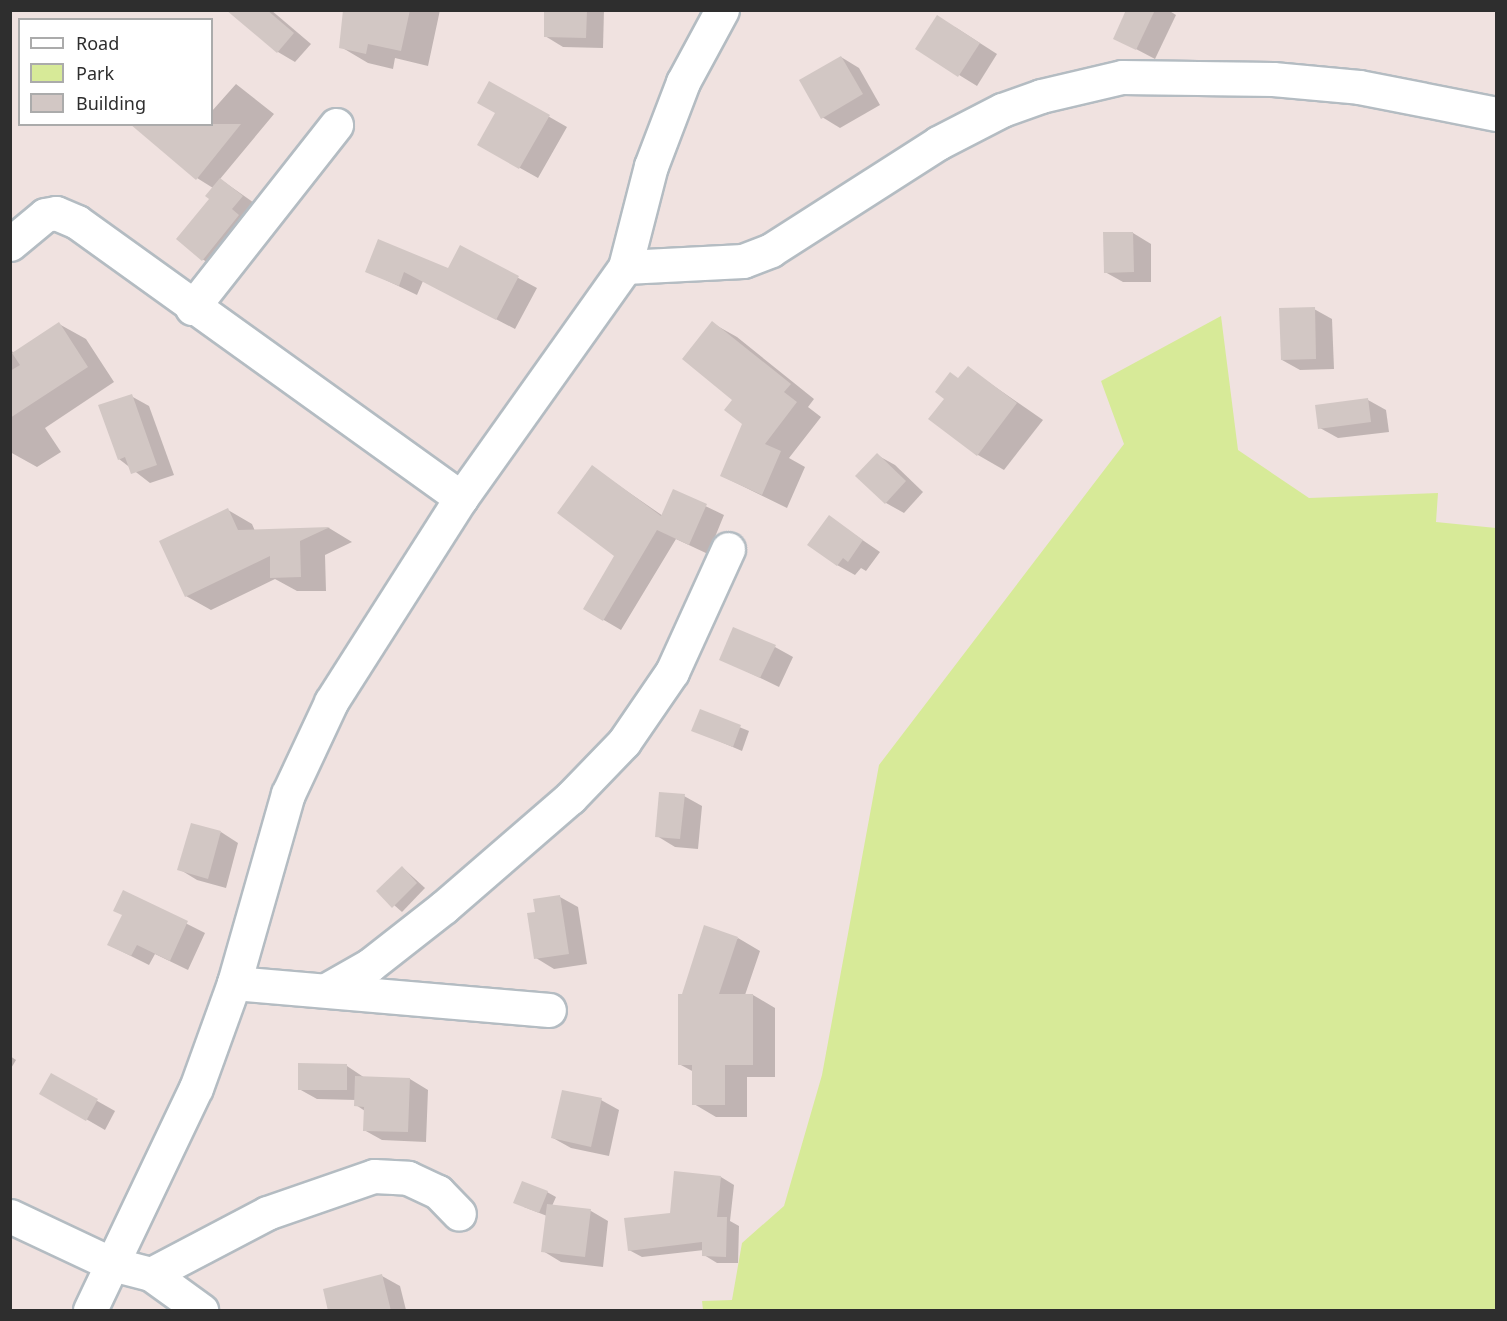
<!DOCTYPE html>
<style>
body{margin:0}
#map{position:relative;width:1507px;height:1321px;overflow:hidden;background:#f0e2e0;font-family:"Noto Sans",sans-serif}
div>[style]{position:absolute}
[style*='--x']{left:calc(var(--x)*1px);top:calc(var(--y)*1px);width:calc(var(--w)*1px);rotate:calc(var(--a)*1deg)}
.green>*{inset:0;background:#d7ea98}
.shadow>*{inset:0;background:#0003}
.building>*{inset:0;background:#d2c7c4}
.roads{filter:drop-shadow(2px 0 #b4bcc2) drop-shadow(-2px 0 #b4bcc2) drop-shadow(0 2px #b4bcc2) drop-shadow(0 -2px #b4bcc2)}
.minor>*{height:33px;margin:-16.5px;padding:0 16.5px;transform-origin:16.5px;border-radius:16.5px;background:#fff}
span{translate:-50% -50%;white-space:nowrap;text-align:center;line-height:1.15;-webkit-text-stroke:6px #fff;paint-order:stroke}
.frame{position:absolute;inset:0;border:12px solid #2e2e2e;pointer-events:none}
.legend{position:absolute;left:18px;top:18px;width:195px;height:108px;box-sizing:border-box;background:#fff;border:2px solid #ababab;margin:0;padding:8px 10px;list-style:none;font-size:18px;color:#2e2e2e}
.legend li{display:flex;align-items:center;gap:12px;height:30px}
.legend b{width:30px;border:2px solid #ababab}
</style>
<div id="map">
<div class="green">
<i style="clip-path:polygon(1221px 316px,1238px 450px,1309px 498px,1438px 493px,1436px 522px,1496px 528px,1496px 1310px,703px 1310px,702px 1301px,732px 1300px,742px 1243px,784px 1206px,822px 1075px,879px 765px,1124px 444px,1101px 381px)"></i>
</div>
<div class="shadow">
<i style="clip-path:polygon(243px 10px,271px 10px,311px 44px,295px 62px,278px 52px)"></i>
<i style="clip-path:polygon(345px 10px,440px 10px,428px 66px,395px 58px,393px 69px,368px 63px,341px 47px)"></i>
<i style="clip-path:polygon(546px 10px,604px 10px,603px 48px,563px 47px,545px 36px)"></i>
<i style="clip-path:polygon(1128px 10px,1168px 10px,1176px 15px,1155px 59px,1115px 38px)"></i>
<i style="clip-path:polygon(955px 27px,997px 54px,977px 86px,917px 49px)"></i>
<i style="clip-path:polygon(841px 57px,859px 68px,880px 105px,840px 128px,822px 117px)"></i>
<i style="clip-path:polygon(490px 83px,567px 127px,538px 178px,479px 145px,497px 113px)"></i>
<i style="clip-path:polygon(236px 84px,274px 114px,220px 179px,260px 207px,220px 270px,202px 259px,213px 188px,197px 178px,212px 111px)"></i>
<i style="clip-path:polygon(1133px 233px,1151px 244px,1151px 282px,1123px 282px,1105px 272px)"></i>
<i style="clip-path:polygon(460px 247px,537px 288px,515px 329px,423px 281px,417px 295px,367px 271px,449px 270px)"></i>
<i style="clip-path:polygon(1314px 309px,1332px 319px,1334px 369px,1300px 370px,1282px 360px)"></i>
<i style="clip-path:polygon(712px 323px,737px 337px,814px 399px,808px 407px,821px 417px,789px 458px,805px 467px,787px 508px,722px 476px,744px 424px)"></i>
<i style="clip-path:polygon(59px 324px,86px 339px,114px 382px,45px 428px,61px 452px,37px 467px,10px 452px,10px 348px,14px 354px)"></i>
<i style="clip-path:polygon(968px 368px,1043px 420px,1004px 470px,978px 455px,960px 379px)"></i>
<i style="clip-path:polygon(131px 396px,149px 406px,174px 475px,150px 483px,119px 459px)"></i>
<i style="clip-path:polygon(1368px 400px,1386px 410px,1389px 432px,1338px 438px,1320px 428px)"></i>
<i style="clip-path:polygon(877px 455px,895px 465px,923px 492px,904px 513px,886px 503px)"></i>
<i style="clip-path:polygon(592px 467px,663px 516px,674px 491px,724px 515px,708px 554px,676px 539px,621px 630px,585px 609px,616px 556px)"></i>
<i style="clip-path:polygon(228px 510px,252px 524px,255px 531px,329px 528px,352px 542px,325px 555px,326px 591px,297px 591px,275px 579px,211px 610px,186px 596px)"></i>
<i style="clip-path:polygon(829px 517px,880px 552px,866px 571px,861px 568px,855px 575px,837px 565px)"></i>
<i style="clip-path:polygon(775px 647px,793px 657px,779px 687px,721px 659px)"></i>
<i style="clip-path:polygon(700px 711px,749px 731px,742px 751px,693px 730px)"></i>
<i style="clip-path:polygon(684px 796px,702px 806px,698px 849px,675px 847px,657px 836px)"></i>
<i style="clip-path:polygon(221px 832px,238px 843px,226px 888px,197px 880px,179px 869px)"></i>
<i style="clip-path:polygon(402px 867px,425px 888px,402px 912px,378px 891px)"></i>
<i style="clip-path:polygon(124px 892px,205px 933px,188px 970px,155px 954px,149px 965px,109px 945px,123px 915px)"></i>
<i style="clip-path:polygon(560px 897px,578px 907px,587px 964px,554px 969px,536px 958px,537px 913px)"></i>
<i style="clip-path:polygon(738px 938px,760px 951px,745px 995px,753px 995px,775px 1008px,775px 1077px,747px 1077px,747px 1117px,716px 1117px,694px 1104px,694px 1072px,679px 1064px,683px 996px)"></i>
<i style="clip-path:polygon(10px 1056px,16px 1060px,10px 1070px)"></i>
<i style="clip-path:polygon(347px 1066px,365px 1078px,410px 1079px,428px 1090px,426px 1142px,382px 1140px,364px 1130px,365px 1111px,356px 1105px,356px 1100px,317px 1099px,299px 1089px)"></i>
<i style="clip-path:polygon(51px 1075px,115px 1111px,105px 1130px,41px 1093px)"></i>
<i style="clip-path:polygon(601px 1100px,619px 1110px,609px 1156px,571px 1148px,553px 1138px)"></i>
<i style="clip-path:polygon(721px 1177px,734px 1185px,730px 1221px,739px 1226px,738px 1263px,717px 1263px,704px 1255px,704px 1250px,642px 1257px,629px 1250px)"></i>
<i style="clip-path:polygon(547px 1192px,556px 1197px,552px 1206px,591px 1211px,608px 1221px,603px 1267px,561px 1262px,543px 1251px,547px 1216px,524px 1207px)"></i>
<i style="clip-path:polygon(382px 1276px,400px 1286px,406px 1310px,330px 1310px)"></i>
</div>
<div class="building">
<i style="clip-path:polygon(226px 10px,267px 10px,294px 33px,277px 53px)"></i>
<i style="clip-path:polygon(343px 10px,410px 10px,401px 51px,368px 44px,366px 54px,339px 48px)"></i>
<i style="clip-path:polygon(544px 10px,587px 10px,586px 38px,544px 37px)"></i>
<i style="clip-path:polygon(1126px 10px,1155px 10px,1136px 50px,1113px 39px)"></i>
<i style="clip-path:polygon(937px 15px,980px 43px,958px 77px,915px 49px)"></i>
<i style="clip-path:polygon(841px 56px,863px 94px,821px 119px,799px 80px)"></i>
<i style="clip-path:polygon(489px 81px,550px 115px,519px 169px,477px 145px,495px 113px,477px 103px)"></i>
<i style="clip-path:polygon(130px 124px,241px 124px,196px 180px)"></i>
<i style="clip-path:polygon(220px 178px,243px 196px,232px 209px,239px 215px,202px 261px,176px 239px,209px 199px,205px 196px)"></i>
<i style="clip-path:polygon(1103px 232px,1133px 232px,1134px 272px,1104px 273px)"></i>
<i style="clip-path:polygon(378px 239px,448px 268px,460px 245px,519px 276px,496px 320px,404px 272px,399px 286px,365px 272px)"></i>
<i style="clip-path:polygon(1315px 307px,1316px 359px,1281px 360px,1279px 308px)"></i>
<i style="clip-path:polygon(712px 321px,791px 384px,784px 392px,797px 402px,765px 444px,781px 451px,762px 495px,720px 476px,742px 424px,724px 410px,732px 400px,682px 359px)"></i>
<i style="clip-path:polygon(59px 322px,88px 367px,10px 418px,10px 371px,20px 365px,12px 353px)"></i>
<i style="clip-path:polygon(968px 366px,1017px 403px,977px 456px,928px 419px,944px 399px,935px 392px,950px 372px,958px 378px)"></i>
<i style="clip-path:polygon(132px 394px,157px 465px,131px 474px,125px 457px,118px 460px,98px 405px)"></i>
<i style="clip-path:polygon(1368px 398px,1371px 422px,1318px 429px,1315px 405px)"></i>
<i style="clip-path:polygon(877px 453px,906px 481px,885px 504px,855px 476px)"></i>
<i style="clip-path:polygon(592px 465px,661px 516px,673px 489px,707px 504px,689px 545px,657px 530px,603px 621px,583px 609px,614px 556px,557px 513px)"></i>
<i style="clip-path:polygon(228px 508px,238px 530px,330px 527px,300px 541px,301px 577px,270px 578px,270px 556px,185px 597px,159px 541px)"></i>
<i style="clip-path:polygon(829px 515px,863px 540px,848px 562px,843px 558px,837px 566px,807px 545px)"></i>
<i style="clip-path:polygon(733px 627px,776px 645px,760px 678px,719px 660px)"></i>
<i style="clip-path:polygon(700px 709px,741px 725px,733px 747px,691px 731px)"></i>
<i style="clip-path:polygon(659px 792px,685px 794px,680px 839px,655px 837px)"></i>
<i style="clip-path:polygon(191px 823px,221px 831px,208px 879px,177px 870px)"></i>
<i style="clip-path:polygon(402px 866px,417px 883px,392px 908px,376px 891px)"></i>
<i style="clip-path:polygon(123px 890px,188px 921px,170px 961px,137px 945px,131px 956px,107px 945px,122px 915px,113px 911px)"></i>
<i style="clip-path:polygon(560px 895px,569px 954px,534px 959px,527px 913px,535px 912px,533px 899px)"></i>
<i style="clip-path:polygon(704px 925px,738px 937px,719px 994px,753px 994px,753px 1065px,725px 1065px,725px 1105px,692px 1105px,692px 1065px,678px 1065px,678px 994px,682px 994px)"></i>
<i style="clip-path:polygon(298px 1063px,347px 1064px,347px 1090px,298px 1090px)"></i>
<i style="clip-path:polygon(51px 1073px,98px 1099px,86px 1121px,39px 1094px)"></i>
<i style="clip-path:polygon(355px 1076px,410px 1078px,408px 1132px,363px 1131px,364px 1107px,354px 1106px)"></i>
<i style="clip-path:polygon(562px 1090px,602px 1098px,591px 1147px,551px 1138px)"></i>
<i style="clip-path:polygon(674px 1171px,721px 1176px,717px 1217px,727px 1217px,726px 1257px,702px 1256px,702px 1242px,628px 1251px,624px 1218px,670px 1213px)"></i>
<i style="clip-path:polygon(522px 1181px,548px 1191px,539px 1213px,513px 1203px)"></i>
<i style="clip-path:polygon(547px 1204px,591px 1209px,585px 1257px,541px 1252px)"></i>
<i style="clip-path:polygon(382px 1274px,391px 1311px,328px 1311px,323px 1289px)"></i>
</div>
<div class="roads">
<div class="minor">
<i style="--x:10;--y:244;--w:45;--a:-39.6"></i>
<i style="--x:45;--y:215;--w:11;--a:-10"></i>
<i style="--x:56;--y:213;--w:23;--a:23"></i>
<i style="--x:77;--y:222;--w:473;--a:35.7"></i>
<i style="--x:625;--y:267;--w:118;--a:-2.9"></i>
<i style="--x:743;--y:261;--w:30;--a:-21"></i>
<i style="--x:771;--y:250;--w:198;--a:-32.6"></i>
<i style="--x:938;--y:143;--w:72;--a:-27.3"></i>
<i style="--x:1002;--y:110;--w:41;--a:-19.7"></i>
<i style="--x:1041;--y:96;--w:83;--a:-13.2"></i>
<i style="--x:1122;--y:77;--w:151;--a:0.8"></i>
<i style="--x:1273;--y:79;--w:86;--a:5.3"></i>
<i style="--x:1359;--y:87;--w:140;--a:11.1"></i>
<i style="--x:192;--y:308;--w:233;--a:-51.8"></i>
<i style="--x:234;--y:983;--w:316;--a:4.9"></i>
<i style="--x:326;--y:990;--w:51;--a:-29.6"></i>
<i style="--x:370;--y:965;--w:94;--a:-38.1"></i>
<i style="--x:444;--y:907;--w:167;--a:-40.9"></i>
<i style="--x:570;--y:798;--w:78;--a:-46"></i>
<i style="--x:624;--y:742;--w:85;--a:-55.6"></i>
<i style="--x:672;--y:672;--w:135;--a:-65.5"></i>
<i style="--x:10;--y:1216;--w:113;--a:25.2"></i>
<i style="--x:112;--y:1264;--w:40;--a:14.4"></i>
<i style="--x:151;--y:1274;--w:62;--a:35.8"></i>
<i style="--x:151;--y:1274;--w:131;--a:-27.7"></i>
<i style="--x:267;--y:1213;--w:113;--a:-19.1"></i>
<i style="--x:374;--y:1176;--w:34;--a:3"></i>
<i style="--x:408;--y:1178;--w:33;--a:25"></i>
<i style="--x:438;--y:1192;--w:30;--a:46"></i>
<i style="--x:90;--y:1310;--w:246;--a:-64.5"></i>
<i style="--x:196;--y:1088;--w:112;--a:-70.1"></i>
<i style="--x:234;--y:983;--w:197;--a:-74.1"></i>
<i style="--x:288;--y:794;--w:102;--a:-64.9"></i>
<i style="--x:331;--y:702;--w:242;--a:-57.5"></i>
<i style="--x:461;--y:498;--w:283;--a:-54.6"></i>
<i style="--x:625;--y:267;--w:104;--a:-75.6"></i>
<i style="--x:651;--y:166;--w:90;--a:-69.1"></i>
<i style="--x:683;--y:82;--w:82;--a:-61.6"></i>
</div>
</div>
<div class="frame"></div>
<ul class="legend">
<li><b style="height:8px;background:#fff"></b>Road</li>
<li><b style="height:16px;background:#d7ea98"></b>Park</li>
<li><b style="height:16px;background:#d2c7c4"></b>Building</li>
</ul>
</div>
